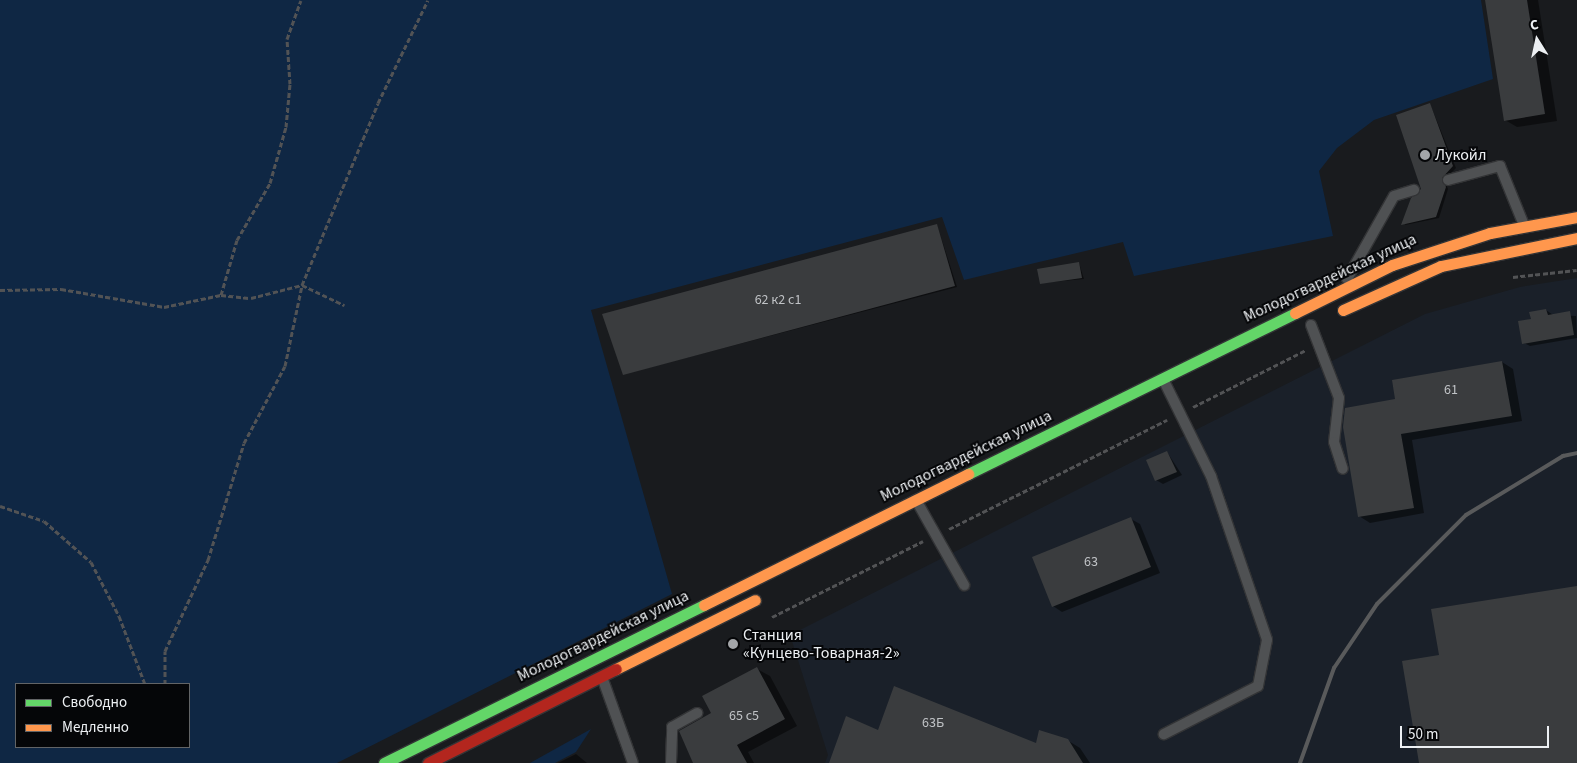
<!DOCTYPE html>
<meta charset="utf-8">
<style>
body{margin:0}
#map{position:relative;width:1577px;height:763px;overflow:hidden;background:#191b1e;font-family:"Source Sans 3",sans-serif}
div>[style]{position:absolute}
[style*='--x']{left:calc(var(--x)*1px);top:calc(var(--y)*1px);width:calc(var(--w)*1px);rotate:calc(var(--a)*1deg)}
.built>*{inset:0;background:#1a2029}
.green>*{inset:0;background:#0f2744}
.shadow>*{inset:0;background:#0007}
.building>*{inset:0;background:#3a3c3e}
.path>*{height:3px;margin-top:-1.5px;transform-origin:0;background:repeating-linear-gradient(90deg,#525355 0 5px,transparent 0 7.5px)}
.roads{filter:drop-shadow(1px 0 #333436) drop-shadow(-1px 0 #333436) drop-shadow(0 1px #333436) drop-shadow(0 -1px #333436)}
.lane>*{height:10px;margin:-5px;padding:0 5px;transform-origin:5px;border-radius:5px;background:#4f5153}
.fast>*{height:11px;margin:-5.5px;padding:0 5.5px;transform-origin:5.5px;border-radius:5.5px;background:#63d668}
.slow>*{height:11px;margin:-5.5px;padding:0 5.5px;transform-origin:5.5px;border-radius:5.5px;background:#ff974d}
.jam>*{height:11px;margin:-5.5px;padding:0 5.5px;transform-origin:5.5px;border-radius:5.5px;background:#b3261e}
.rail>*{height:4px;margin:-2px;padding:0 2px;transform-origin:2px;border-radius:2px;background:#595a5b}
.dots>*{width:14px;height:14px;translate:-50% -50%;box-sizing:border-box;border:2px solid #050608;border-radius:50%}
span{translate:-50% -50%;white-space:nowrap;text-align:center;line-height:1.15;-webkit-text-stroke:4px #050608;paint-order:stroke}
.number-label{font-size:14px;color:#c0c3c6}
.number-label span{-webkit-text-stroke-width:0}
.poi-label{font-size:16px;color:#edf0f3}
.left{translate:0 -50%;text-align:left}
.street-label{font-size:16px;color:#edf0f3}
.legend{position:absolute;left:15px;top:683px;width:175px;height:65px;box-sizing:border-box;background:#050608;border:1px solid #626466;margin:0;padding:6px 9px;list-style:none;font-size:15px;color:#edf0f3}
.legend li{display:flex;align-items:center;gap:10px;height:25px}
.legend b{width:25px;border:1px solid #626466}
.north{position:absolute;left:1512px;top:15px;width:50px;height:50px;-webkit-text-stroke:4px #050608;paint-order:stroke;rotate:350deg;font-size:14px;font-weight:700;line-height:20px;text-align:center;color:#edf0f3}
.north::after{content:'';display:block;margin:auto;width:18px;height:22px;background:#edf0f3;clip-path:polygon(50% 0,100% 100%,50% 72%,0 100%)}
.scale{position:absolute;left:1400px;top:726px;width:149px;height:22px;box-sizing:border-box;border:2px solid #edf0f3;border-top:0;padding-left:6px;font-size:15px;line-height:18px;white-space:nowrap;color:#edf0f3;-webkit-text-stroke:4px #050608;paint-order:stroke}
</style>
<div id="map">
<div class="built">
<i style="clip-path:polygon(1577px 278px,1577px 763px,825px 763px,828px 755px,790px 635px,1425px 314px,1520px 287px)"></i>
</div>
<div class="green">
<i style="clip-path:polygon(evenodd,0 0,1481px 0,1493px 79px,1374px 120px,1337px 148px,1319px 171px,1333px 236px,1134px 276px,1123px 242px,964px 280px,942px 217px,591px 310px,672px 594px,337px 763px,0 763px,0 0,189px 684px,189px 747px,16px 747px,16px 684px,189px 684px)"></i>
<i style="clip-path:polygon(591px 729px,576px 752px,555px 763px,530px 763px)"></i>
</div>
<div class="shadow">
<i style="clip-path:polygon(1486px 0,1538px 0,1557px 121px,1517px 127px,1505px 120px)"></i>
<i style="clip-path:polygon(1430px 104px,1456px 168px,1444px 180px,1448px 189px,1439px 218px,1405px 225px,1422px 189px)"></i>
<i style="clip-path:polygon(937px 225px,957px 287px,624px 374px)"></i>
<i style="clip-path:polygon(1079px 263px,1084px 279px,1041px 283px)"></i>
<i style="clip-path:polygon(1546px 310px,1553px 315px,1576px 316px,1577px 338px,1530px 346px,1524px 343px,1532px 320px)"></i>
<i style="clip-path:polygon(1502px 362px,1513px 369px,1522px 421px,1412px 440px,1424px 513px,1370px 523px,1359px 516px,1397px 400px,1393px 381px)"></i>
<i style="clip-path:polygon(1167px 452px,1182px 475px,1163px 484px,1156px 480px)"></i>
<i style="clip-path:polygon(1131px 519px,1140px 524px,1160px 573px,1062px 612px,1053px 606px)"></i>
<i style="clip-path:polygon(757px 669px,770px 676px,797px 726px,748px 752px,754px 763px,696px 763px)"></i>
<i style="clip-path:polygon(879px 732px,1037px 744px,1067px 740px,1080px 748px,1090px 763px,830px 763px)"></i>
<i style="clip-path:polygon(576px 754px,587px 763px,558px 763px)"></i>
</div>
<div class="building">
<i style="clip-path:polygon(1485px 0,1527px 0,1545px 114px,1504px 121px)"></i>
<i style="clip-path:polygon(1430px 103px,1453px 166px,1442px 178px,1446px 187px,1436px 217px,1401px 225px,1411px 198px,1421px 189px,1396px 115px)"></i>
<i style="clip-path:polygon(937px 224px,955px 286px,623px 375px,602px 314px)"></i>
<i style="clip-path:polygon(1079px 262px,1082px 278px,1040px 284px,1037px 269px)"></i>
<i style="clip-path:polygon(1546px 309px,1548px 315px,1570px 311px,1574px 335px,1522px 344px,1518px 321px,1531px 319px,1529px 312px)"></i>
<i style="clip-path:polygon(1502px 361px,1512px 416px,1401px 434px,1414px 508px,1358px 517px,1343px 427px,1345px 408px,1395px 399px,1392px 380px)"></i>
<i style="clip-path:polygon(1167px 451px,1177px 472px,1155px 481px,1146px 460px)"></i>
<i style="clip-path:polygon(1131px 517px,1151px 567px,1052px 607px,1032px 557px)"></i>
<i style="clip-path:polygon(1577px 586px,1577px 763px,1419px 763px,1402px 661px,1439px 655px,1431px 609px)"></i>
<i style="clip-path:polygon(757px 667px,785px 719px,737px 745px,747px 763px,693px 763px,679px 731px,711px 713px,702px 696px)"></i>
<i style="clip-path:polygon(894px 686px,1036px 743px,1039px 730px,1068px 739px,1083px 763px,829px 763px,846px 716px,878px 730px)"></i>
</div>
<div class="path">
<i style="--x:1513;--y:277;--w:64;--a:-6.2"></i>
<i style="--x:0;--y:290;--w:61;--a:-0.9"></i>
<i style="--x:61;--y:289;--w:105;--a:9.9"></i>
<i style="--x:164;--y:307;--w:58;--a:-11.9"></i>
<i style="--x:221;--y:295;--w:30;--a:6"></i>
<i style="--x:251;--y:298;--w:53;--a:-14.3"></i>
<i style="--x:302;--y:285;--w:47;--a:25.5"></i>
<i style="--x:221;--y:295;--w:57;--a:-73.8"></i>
<i style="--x:237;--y:240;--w:66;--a:-59.9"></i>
<i style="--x:270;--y:183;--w:58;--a:-74.1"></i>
<i style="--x:286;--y:127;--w:43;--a:-84.7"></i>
<i style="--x:290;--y:84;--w:45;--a:-93.8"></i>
<i style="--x:287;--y:39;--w:41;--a:-70.3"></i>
<i style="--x:1193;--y:407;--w:127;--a:-26.8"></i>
<i style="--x:0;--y:506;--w:46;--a:18.8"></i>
<i style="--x:44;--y:521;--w:62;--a:41.1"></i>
<i style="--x:91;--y:562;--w:61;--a:62.6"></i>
<i style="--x:119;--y:616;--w:73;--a:69.1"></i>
<i style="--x:949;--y:529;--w:244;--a:-26.6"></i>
<i style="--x:772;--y:617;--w:169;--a:-26.7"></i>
<i style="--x:165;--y:684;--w:33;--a:-90"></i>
<i style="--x:165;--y:651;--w:101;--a:-64.7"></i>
<i style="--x:208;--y:560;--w:122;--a:-72.9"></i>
<i style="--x:244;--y:443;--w:87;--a:-62"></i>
<i style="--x:285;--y:366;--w:83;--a:-78.1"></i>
<i style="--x:302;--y:285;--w:197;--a:-67.3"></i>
<i style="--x:378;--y:103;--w:114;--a:-64.1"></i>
</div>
<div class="roads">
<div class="lane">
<i style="--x:1448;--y:180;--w:54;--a:-15.1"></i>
<i style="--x:1500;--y:166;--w:64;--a:67.9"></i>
<i style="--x:1347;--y:279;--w:95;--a:-60.5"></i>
<i style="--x:1394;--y:196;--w:21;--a:-17"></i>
<i style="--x:1311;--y:325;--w:78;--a:69"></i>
<i style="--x:1339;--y:398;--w:44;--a:96.5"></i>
<i style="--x:1334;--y:442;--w:28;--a:72"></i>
<i style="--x:1163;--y:379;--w:108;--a:63.7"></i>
<i style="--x:1211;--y:476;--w:173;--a:71.1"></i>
<i style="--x:1267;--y:640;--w:47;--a:101.1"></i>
<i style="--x:1258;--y:686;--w:106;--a:152.9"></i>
<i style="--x:916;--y:500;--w:98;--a:60.5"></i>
<i style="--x:602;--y:677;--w:91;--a:70.2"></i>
<i style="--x:671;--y:763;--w:36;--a:-88"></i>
<i style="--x:672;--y:727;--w:29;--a:-29"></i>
</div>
<div class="fast">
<i style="--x:968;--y:474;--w:364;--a:-26.2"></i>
<i style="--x:384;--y:763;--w:357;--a:-26.3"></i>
</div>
<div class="slow">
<i style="--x:1343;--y:310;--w:107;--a:-24.2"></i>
<i style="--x:1441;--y:266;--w:139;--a:-11.6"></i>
<i style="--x:1295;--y:313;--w:108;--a:-26.3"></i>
<i style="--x:1392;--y:265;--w:103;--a:-18.1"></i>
<i style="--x:1490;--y:233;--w:88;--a:-10.4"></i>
<i style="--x:704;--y:605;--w:295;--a:-26.4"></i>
<i style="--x:616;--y:669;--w:155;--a:-26.4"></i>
</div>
<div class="jam">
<i style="--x:428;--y:763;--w:210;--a:-26.6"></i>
</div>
</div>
<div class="rail">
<i style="--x:1300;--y:763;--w:101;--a:-70.3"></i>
<i style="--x:1334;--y:668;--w:77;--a:-56.1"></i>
<i style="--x:1377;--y:604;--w:126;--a:-45"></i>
<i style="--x:1466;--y:515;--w:114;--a:-31.3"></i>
<i style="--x:1563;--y:456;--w:14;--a:-12"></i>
</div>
<div class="dots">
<i style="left:1425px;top:155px;background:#a3a5a8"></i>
<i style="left:733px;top:644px;background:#a3a5a8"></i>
</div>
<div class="number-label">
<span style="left:778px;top:300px">62 к2 с1</span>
<span style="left:1451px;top:390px">61</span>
<span style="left:1091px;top:562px">63</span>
<span style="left:744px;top:716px">65 с5</span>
<span style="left:933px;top:723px">63Б</span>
</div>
<div class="poi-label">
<span class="left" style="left:1435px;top:155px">Лукойл</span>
<span class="left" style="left:743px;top:644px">Станция<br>«Кунцево-Товарная-2»</span>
</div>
<div class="street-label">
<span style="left:1330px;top:278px;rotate:-25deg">Молодогвардейская улица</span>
<span style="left:966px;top:456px;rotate:-26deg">Молодогвардейская улица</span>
<span style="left:603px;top:636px;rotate:-26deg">Молодогвардейская улица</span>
</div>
<ul class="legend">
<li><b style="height:6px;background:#63d668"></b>Свободно</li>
<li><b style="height:6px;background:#ff974d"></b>Медленно</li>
</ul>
<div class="north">С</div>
<div class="scale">50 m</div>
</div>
